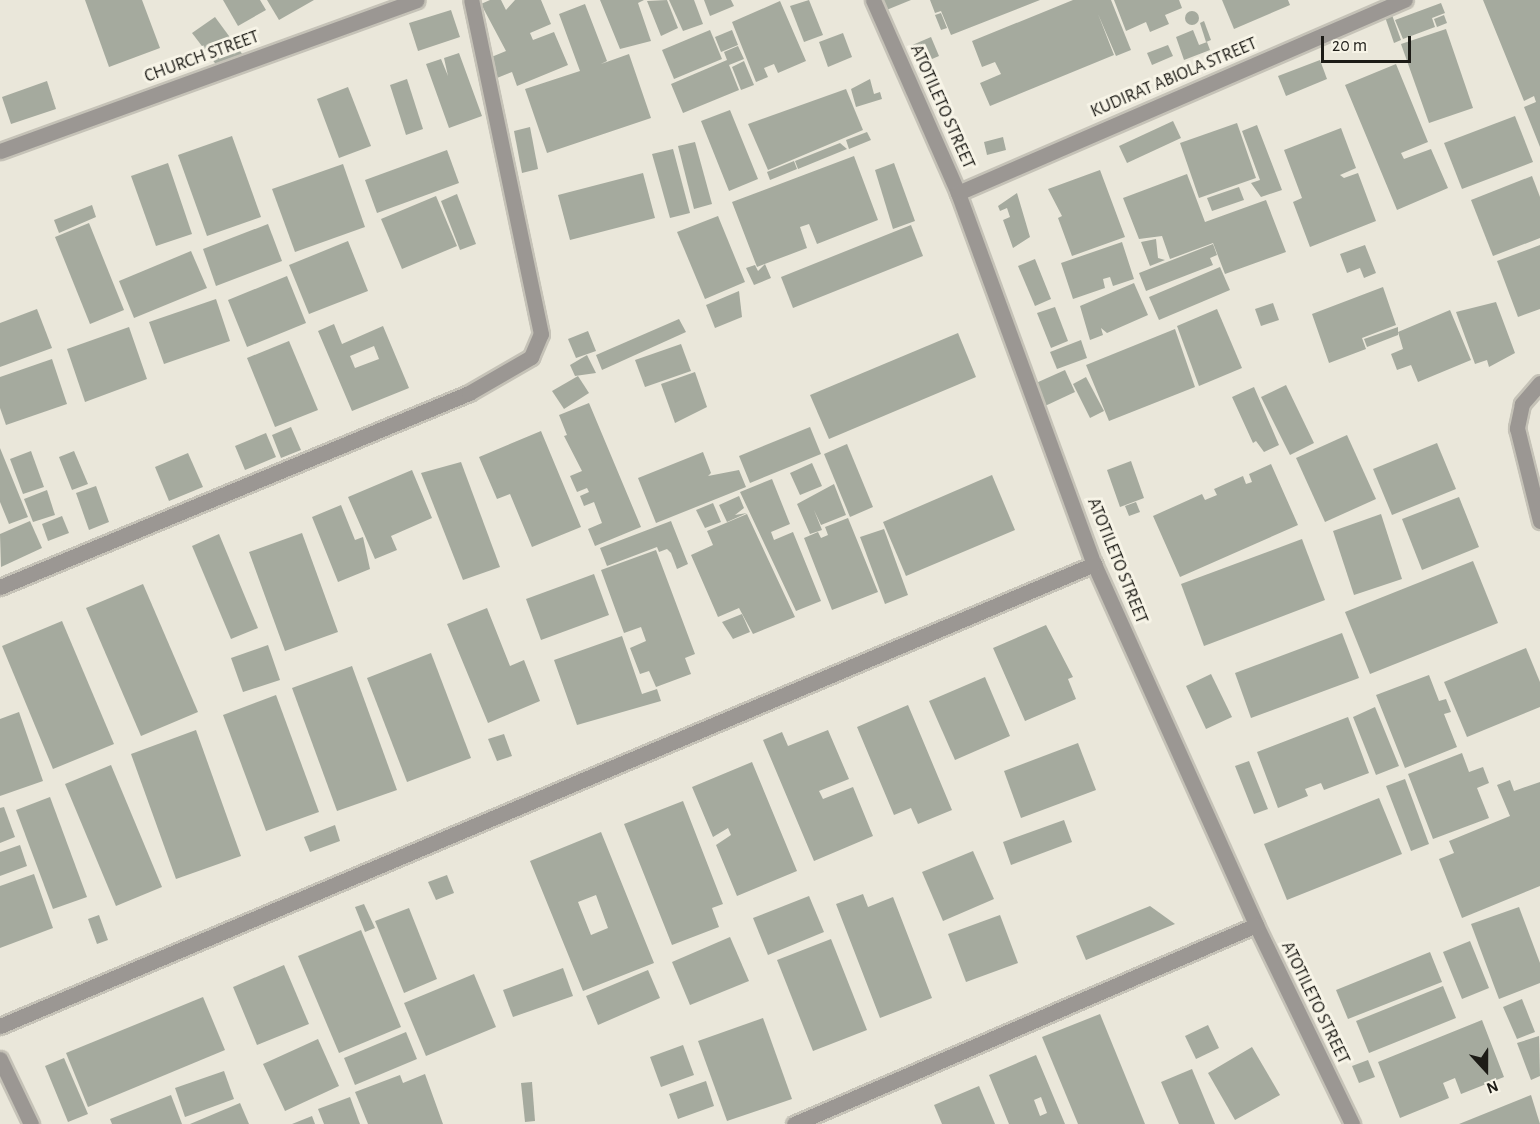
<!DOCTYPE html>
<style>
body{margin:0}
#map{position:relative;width:1540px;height:1124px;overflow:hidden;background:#eae7da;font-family:"Alegreya Sans",sans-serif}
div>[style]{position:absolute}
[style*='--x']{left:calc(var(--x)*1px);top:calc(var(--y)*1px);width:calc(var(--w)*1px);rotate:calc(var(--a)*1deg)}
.building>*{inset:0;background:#a5aa9e}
.round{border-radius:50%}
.roads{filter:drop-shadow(2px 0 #c5c2b7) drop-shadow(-2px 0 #c5c2b7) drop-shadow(0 2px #c5c2b7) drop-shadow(0 -2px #c5c2b7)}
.street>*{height:15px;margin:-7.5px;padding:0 7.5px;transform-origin:7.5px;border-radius:7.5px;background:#9b9793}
span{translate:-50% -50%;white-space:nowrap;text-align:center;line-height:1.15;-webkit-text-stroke:6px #f7f4e7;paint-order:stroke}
.street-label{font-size:18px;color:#1d1c17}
.north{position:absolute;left:1456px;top:1040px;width:60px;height:60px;-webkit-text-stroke:4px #f7f4e7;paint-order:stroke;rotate:159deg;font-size:16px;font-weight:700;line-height:24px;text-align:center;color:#1d1c17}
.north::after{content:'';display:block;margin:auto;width:21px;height:27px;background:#1d1c17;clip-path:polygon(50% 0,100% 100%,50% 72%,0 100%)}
.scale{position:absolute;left:1321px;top:36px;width:90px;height:27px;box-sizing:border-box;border:3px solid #1d1c17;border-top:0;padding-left:8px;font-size:18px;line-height:21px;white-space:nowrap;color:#1d1c17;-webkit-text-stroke:4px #f7f4e7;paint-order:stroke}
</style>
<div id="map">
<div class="building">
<i style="clip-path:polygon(85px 0,142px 0,160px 48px,109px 67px)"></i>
<i style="clip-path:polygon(223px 0,260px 0,266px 10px,238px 26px)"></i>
<i style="clip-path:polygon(267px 0,314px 0,279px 20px)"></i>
<i style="clip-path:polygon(490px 0,501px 0,506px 10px,515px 0,541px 0,551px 24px,530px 33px,533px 40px,554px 32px,568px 65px,517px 86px,512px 72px,497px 78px,489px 58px,506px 51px,481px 4px)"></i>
<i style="clip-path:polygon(600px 0,644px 0,638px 3px,651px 41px,620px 49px)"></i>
<i style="clip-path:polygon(667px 0,678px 28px,661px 36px,647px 1px)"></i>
<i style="clip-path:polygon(669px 0,694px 0,703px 24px,683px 31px)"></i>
<i style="clip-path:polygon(704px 0,731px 0,734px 6px,710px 16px)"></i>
<i style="clip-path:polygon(809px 0,823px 35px,804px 42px,790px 6px)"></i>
<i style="clip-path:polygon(880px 0,911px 0,884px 11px)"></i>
<i style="clip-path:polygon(930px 0,1040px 0,951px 35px,941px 11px,935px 13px)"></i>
<i style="clip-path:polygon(1073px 0,1111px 0,1131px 50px,1116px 56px,1098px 14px,1114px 55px,990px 106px,980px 83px,1001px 74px,995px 62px,982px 67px,972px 41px)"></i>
<i style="clip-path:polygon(1114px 0,1179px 0,1182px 8px,1165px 15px,1169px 24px,1150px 32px,1146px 22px,1126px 31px)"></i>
<i style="clip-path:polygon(1222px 0,1288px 0,1290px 5px,1234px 29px)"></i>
<i style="clip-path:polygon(1483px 0,1540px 0,1540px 147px,1524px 107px,1536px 102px,1534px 96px,1524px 101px)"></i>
<i style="clip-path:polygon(780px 1px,806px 61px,778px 73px,774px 64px,764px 68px,768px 77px,756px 82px,732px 22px)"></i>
<i style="clip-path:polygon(1441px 3px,1445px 13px,1432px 18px,1435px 27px,1403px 39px,1395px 20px)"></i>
<i style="clip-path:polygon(585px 4px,607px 61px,601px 64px,629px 54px,651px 118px,547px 153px,525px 89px,580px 71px,559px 14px)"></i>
<i style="clip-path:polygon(451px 10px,460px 37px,418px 51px,409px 23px)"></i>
<i class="round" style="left:1185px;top:11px;width:14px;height:14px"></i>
<i style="clip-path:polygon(941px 13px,947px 28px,941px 30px,935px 15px)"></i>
<i style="clip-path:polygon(1392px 15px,1401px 40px,1394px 43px,1385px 17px)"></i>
<i style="clip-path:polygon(1444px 15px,1447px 23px,1437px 27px,1434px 19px)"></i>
<i style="clip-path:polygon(215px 17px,243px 55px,221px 71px,192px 33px)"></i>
<i style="clip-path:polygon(1204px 21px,1211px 40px,1206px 42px,1200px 23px)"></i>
<i style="clip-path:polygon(1446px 29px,1473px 108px,1429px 123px,1401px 44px)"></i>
<i style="clip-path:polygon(710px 30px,722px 59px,674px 79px,662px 50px)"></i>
<i style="clip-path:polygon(732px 30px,738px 45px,721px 52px,715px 37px)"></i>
<i style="clip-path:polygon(1193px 30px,1199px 45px,1207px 42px,1210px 50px,1184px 60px,1176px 37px)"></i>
<i style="clip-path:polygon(843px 33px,852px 57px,828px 67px,819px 42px)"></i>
<i style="clip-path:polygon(931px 37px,939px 56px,918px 65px,910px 46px)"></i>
<i style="clip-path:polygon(1168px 45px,1173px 56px,1152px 65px,1147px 53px)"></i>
<i style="clip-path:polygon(738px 46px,744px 59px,729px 65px,739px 90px,683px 113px,671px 84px,727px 60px,724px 52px)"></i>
<i style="clip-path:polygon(459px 53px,482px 116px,449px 128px,426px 64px,441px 59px,448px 76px,444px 58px)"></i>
<i style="clip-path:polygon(1320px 60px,1327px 79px,1286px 96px,1278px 76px)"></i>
<i style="clip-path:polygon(744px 61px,754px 85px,741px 90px,732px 67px)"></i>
<i style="clip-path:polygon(1396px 64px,1428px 142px,1401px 153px,1404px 159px,1431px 149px,1448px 188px,1397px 210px,1345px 85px)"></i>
<i style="clip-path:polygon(407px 79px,423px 129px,406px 135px,390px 85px)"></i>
<i style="clip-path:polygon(870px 79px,874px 94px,880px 92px,882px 99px,856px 107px,851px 89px)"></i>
<i style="clip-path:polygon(47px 81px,56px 109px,11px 124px,2px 97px)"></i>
<i style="clip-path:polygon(348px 87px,371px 146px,339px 158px,317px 99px)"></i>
<i style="clip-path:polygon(846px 89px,863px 130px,768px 170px,748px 124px)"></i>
<i style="clip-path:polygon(730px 110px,758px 179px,729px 191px,701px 121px)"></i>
<i style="clip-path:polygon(1515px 116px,1533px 162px,1462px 189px,1444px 143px)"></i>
<i style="clip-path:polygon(1173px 121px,1181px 138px,1127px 163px,1119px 146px)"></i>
<i style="clip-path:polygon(1237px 123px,1256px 178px,1199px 198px,1180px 143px)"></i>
<i style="clip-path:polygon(1257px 125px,1282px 190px,1261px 197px,1251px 183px,1260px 180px,1242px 131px)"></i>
<i style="clip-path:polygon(530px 127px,538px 169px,522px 173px,514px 131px)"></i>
<i style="clip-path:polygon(1341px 128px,1356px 168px,1340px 175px,1344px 178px,1358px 173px,1376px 221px,1310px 247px,1293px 202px,1302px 198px,1284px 150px)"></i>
<i style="clip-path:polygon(867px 132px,871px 140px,849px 149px,846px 140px)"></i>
<i style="clip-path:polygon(232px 136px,261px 217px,207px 236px,178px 155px)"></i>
<i style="clip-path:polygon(1003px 137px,1006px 150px,987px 155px,984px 142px)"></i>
<i style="clip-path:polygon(695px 142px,712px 204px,694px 209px,678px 146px)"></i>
<i style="clip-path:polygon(840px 143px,847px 149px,798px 169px,795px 161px)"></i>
<i style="clip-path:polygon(673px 149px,690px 213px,670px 218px,652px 154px)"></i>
<i style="clip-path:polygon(447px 150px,459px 183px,377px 213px,365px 180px)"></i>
<i style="clip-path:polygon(854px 156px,878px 220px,817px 244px,809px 224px,800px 227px,807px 248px,757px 267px,732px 202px)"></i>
<i style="clip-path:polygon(794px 161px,797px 169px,770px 180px,767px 172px)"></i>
<i style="clip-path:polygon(168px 163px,192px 234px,156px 246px,131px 176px)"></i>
<i style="clip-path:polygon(894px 163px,915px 221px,893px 229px,875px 170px)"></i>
<i style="clip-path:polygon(343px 164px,365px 227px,295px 252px,272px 189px)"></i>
<i style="clip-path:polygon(1100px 170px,1125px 237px,1072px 256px,1058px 218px,1062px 216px,1048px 189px)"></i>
<i style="clip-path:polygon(643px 173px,655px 218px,570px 240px,558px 195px)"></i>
<i style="clip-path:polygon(1187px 174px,1205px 222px,1266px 200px,1286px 252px,1225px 274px,1213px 243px,1170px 259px,1162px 236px,1139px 239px,1123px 198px)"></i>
<i style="clip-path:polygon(1532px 176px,1540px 197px,1540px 238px,1493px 256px,1471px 200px)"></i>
<i style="clip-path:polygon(1239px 187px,1244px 200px,1212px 211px,1207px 198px)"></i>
<i style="clip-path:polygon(1017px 193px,1030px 237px,1013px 248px,1003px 220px,1010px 217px,1007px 208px,1000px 211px,998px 206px)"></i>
<i style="clip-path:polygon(457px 194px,476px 244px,460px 250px,441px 201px)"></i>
<i style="clip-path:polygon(436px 196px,457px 246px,402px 269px,381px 219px)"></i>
<i style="clip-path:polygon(92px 205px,96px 217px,59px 233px,54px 220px)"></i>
<i style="clip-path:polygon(718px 216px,745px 282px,705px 299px,677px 232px)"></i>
<i style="clip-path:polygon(89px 223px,124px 310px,90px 324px,55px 237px)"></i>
<i style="clip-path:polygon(268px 224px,282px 261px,216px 286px,203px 249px)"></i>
<i style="clip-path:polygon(911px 225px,923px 256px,793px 308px,781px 277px)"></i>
<i style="clip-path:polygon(1156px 239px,1158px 258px,1165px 260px,1150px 266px,1141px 242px)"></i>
<i style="clip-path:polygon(348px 241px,368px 291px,309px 314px,289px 265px)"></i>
<i style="clip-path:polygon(1122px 242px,1134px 279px,1113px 286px,1110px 277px,1103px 279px,1105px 288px,1073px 299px,1061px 263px)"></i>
<i style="clip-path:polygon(1213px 244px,1217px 255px,1210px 258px,1213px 265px,1146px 291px,1139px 273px)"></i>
<i style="clip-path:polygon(1365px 245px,1376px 273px,1364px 278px,1360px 268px,1347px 273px,1340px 254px)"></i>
<i style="clip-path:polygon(1540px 245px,1540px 309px,1518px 317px,1497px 261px)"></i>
<i style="clip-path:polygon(191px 251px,207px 288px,134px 318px,119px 281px)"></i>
<i style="clip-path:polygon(1035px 259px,1051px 299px,1035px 306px,1018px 266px)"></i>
<i style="clip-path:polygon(765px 264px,771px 278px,754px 285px,746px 268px,755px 265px,758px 271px)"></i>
<i style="clip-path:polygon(1220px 267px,1230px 290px,1159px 320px,1149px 297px)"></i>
<i style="clip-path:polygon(287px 276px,306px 323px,247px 347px,228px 300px)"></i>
<i style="clip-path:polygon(1134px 283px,1148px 315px,1107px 333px,1101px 328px,1103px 335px,1090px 340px,1080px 306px)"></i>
<i style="clip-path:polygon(1383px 287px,1396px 325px,1362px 338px,1366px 349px,1329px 363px,1312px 314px)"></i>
<i style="clip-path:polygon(739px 291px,742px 317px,715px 328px,706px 305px)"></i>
<i style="clip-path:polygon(216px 299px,230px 341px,164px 364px,149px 322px)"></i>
<i style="clip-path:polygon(1496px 302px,1515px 353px,1489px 367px,1487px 360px,1475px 364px,1456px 312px)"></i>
<i style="clip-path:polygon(1273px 303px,1279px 320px,1261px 326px,1255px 309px)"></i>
<i style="clip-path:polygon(1055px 307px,1068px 341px,1051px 348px,1037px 313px)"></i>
<i style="clip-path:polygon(37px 309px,52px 348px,0 367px,0 323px)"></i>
<i style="clip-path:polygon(1217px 309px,1242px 368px,1199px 386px,1177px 326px)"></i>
<i style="clip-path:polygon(1450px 310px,1471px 360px,1418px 382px,1411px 365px,1397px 370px,1391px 354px,1403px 349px,1398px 332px)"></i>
<i style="clip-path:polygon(679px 319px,686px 332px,602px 370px,596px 355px)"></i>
<i style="clip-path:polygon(evenodd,334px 324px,342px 344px,383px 326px,409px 388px,352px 411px,318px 331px,334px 324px,374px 346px,379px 359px,355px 368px,350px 356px,374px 346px)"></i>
<i style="clip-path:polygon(129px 327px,147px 379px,85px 402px,67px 349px)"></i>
<i style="clip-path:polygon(1398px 327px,1398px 335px,1367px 347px,1364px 339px)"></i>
<i style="clip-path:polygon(1175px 329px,1195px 387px,1109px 421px,1086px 365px)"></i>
<i style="clip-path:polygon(588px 331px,596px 351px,576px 358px,568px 339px)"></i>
<i style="clip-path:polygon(958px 333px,976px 377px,829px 439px,810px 395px)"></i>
<i style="clip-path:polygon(1081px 340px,1087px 358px,1057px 369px,1050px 352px)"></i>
<i style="clip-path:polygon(289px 341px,318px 410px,275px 427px,247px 358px)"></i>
<i style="clip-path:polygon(681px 344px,691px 371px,645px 387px,635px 360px)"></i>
<i style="clip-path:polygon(587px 355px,596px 373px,575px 376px,570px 365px)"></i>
<i style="clip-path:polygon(52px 359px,67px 404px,6px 425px,0 408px,0 377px)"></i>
<i style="clip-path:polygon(1065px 370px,1075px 392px,1045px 406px,1036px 383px)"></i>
<i style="clip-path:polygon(695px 372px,707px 407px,675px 423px,661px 384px)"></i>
<i style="clip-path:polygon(578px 376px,589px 393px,564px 409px,552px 391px)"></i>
<i style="clip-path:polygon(1086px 377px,1104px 411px,1090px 418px,1073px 384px)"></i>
<i style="clip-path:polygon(1286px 385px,1314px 443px,1290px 455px,1261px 397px)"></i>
<i style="clip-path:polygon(1254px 387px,1279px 445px,1264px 452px,1256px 441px,1253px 443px,1232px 397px)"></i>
<i style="clip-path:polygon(589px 403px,641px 527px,595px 546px,588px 529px,602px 523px,594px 502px,584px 506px,580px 496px,589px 492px,587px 488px,577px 492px,570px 476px,582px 471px,564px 436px,567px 435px,559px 415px)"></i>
<i style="clip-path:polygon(291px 427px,301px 450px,281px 458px,272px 435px)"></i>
<i style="clip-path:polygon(810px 427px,821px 454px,750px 483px,739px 456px)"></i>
<i style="clip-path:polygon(541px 431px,581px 527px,532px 547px,510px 494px,497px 499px,479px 457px)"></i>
<i style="clip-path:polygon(266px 433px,276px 457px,245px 470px,235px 446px)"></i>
<i style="clip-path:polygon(1347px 435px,1376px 499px,1325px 522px,1296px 458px)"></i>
<i style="clip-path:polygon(1437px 443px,1456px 489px,1392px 515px,1373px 469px)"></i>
<i style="clip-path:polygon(847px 444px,873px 507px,850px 517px,824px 454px)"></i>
<i style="clip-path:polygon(0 448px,28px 517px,9px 524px,0 502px)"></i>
<i style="clip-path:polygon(31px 451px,44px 487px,23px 494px,10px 459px)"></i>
<i style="clip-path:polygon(74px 451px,88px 484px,72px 490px,59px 457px)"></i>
<i style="clip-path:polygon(703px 452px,711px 473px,708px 476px,739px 470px,746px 487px,656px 523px,638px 478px)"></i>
<i style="clip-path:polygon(188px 453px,203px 487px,169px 501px,155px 467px)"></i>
<i style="clip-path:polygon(1131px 461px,1144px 498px,1120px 507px,1107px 470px)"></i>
<i style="clip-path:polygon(461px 462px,500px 567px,463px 580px,421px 473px)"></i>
<i style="clip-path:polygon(812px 463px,822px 486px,800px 495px,790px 473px)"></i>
<i style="clip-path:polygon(1271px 464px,1298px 525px,1180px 577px,1153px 516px,1202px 494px,1205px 500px,1217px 495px,1214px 489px,1243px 476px,1246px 484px,1252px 482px,1249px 474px)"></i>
<i style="clip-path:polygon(412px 470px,432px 518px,391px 536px,397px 550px,375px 559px,348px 497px)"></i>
<i style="clip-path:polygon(992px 475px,1015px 530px,906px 576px,883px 522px)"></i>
<i style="clip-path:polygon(772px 479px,790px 524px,771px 532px,774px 540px,793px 532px,821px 601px,796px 611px,740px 492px)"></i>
<i style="clip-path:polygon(834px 484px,846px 515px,821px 525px,814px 510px,822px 530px,810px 534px,797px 504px)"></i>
<i style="clip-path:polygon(96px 486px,109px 522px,89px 530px,76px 493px)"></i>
<i style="clip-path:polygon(47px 490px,55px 515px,33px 522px,24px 499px)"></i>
<i style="clip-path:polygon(739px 496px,744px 508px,735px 515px,747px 513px,727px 522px,719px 505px)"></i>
<i style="clip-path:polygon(1459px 497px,1479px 547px,1422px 570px,1402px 519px)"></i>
<i style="clip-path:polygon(1136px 502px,1140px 512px,1129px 516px,1125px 506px)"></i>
<i style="clip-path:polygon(713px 503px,721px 522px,705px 528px,696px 510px)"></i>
<i style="clip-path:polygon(341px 505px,355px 540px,363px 537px,370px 569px,338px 582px,312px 517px)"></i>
<i style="clip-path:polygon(747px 514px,795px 617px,753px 634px,739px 608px,718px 617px,691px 555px,713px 545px,707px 531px)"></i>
<i style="clip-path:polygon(1381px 514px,1402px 579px,1354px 595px,1333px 531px)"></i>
<i style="clip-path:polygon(62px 516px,69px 533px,48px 541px,42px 524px)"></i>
<i style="clip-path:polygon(848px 518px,878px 592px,832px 610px,804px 538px,818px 532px,821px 538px,828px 535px,825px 527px)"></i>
<i style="clip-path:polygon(30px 521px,42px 548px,1px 567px,0 534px)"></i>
<i style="clip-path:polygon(671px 521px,688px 564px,677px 569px,671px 553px,667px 549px,659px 552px,657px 547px,607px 566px,600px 548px)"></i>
<i style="clip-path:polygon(884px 529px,908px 595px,885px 604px,860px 537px)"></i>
<i style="clip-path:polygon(302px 533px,338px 632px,285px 651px,249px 552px)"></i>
<i style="clip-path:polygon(219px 534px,258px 628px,231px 639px,192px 546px)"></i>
<i style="clip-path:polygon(1302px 539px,1325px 600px,1204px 646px,1181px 584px)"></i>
<i style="clip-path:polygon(656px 550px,695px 654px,685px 658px,691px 674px,656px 687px,649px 671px,640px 674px,630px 648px,646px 641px,641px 627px,624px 633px,601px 570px)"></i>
<i style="clip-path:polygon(1473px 561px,1498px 623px,1370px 674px,1345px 612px)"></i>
<i style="clip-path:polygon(594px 574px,609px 615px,541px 640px,526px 599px)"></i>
<i style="clip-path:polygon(143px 584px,198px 712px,141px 736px,86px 608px)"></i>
<i style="clip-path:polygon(487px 608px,510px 666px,524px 660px,540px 701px,488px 723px,447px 624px)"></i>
<i style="clip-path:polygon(742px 614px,750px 632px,733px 639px,722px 622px)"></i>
<i style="clip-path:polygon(62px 621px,114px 744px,53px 769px,2px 646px)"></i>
<i style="clip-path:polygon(1046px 625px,1073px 677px,1068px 679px,1076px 699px,1025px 721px,993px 648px)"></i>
<i style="clip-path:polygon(1342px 633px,1359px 678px,1251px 718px,1235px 673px)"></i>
<i style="clip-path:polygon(622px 636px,642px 694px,657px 689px,661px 701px,577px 725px,554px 660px)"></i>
<i style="clip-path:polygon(268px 645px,280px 680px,243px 692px,231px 658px)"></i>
<i style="clip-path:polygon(1526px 648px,1540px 682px,1540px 707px,1467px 737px,1444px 682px)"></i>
<i style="clip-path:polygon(431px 653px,471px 758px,407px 782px,367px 678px)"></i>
<i style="clip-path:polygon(352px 666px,397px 790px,337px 811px,292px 688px)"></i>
<i style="clip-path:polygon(1211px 674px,1232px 717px,1206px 729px,1186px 686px)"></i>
<i style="clip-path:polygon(1429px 675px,1439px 701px,1446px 699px,1451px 712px,1444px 714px,1457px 747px,1405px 768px,1376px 695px)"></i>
<i style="clip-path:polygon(985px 677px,1010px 736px,955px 760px,929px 701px)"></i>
<i style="clip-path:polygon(276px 695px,319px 812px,266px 831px,223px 715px)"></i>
<i style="clip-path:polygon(908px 705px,952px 810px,918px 824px,911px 808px,894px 815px,857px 727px)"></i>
<i style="clip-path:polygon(1375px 707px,1399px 766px,1376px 775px,1353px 717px)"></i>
<i style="clip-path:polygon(19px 712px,43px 781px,0 796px,0 719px)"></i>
<i style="clip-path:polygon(1348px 717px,1369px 773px,1324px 790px,1321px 783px,1305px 789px,1308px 796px,1278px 808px,1257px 752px)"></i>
<i style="clip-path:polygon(196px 730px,241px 856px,176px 879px,131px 754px)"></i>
<i style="clip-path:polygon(828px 730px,849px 779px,819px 791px,823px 799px,853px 787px,873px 836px,814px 861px,763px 740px,782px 732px,788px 746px)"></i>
<i style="clip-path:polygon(504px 734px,512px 756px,497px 761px,488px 739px)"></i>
<i style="clip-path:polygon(1078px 743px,1096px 790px,1021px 818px,1004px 771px)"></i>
<i style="clip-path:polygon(1462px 753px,1469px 772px,1483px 767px,1489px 783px,1477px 788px,1489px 818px,1433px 839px,1408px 774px)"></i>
<i style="clip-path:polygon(1249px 761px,1268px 809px,1254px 814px,1235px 766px)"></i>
<i style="clip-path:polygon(752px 762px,797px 871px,737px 896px,716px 845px,731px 835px,728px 828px,713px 837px,692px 787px)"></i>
<i style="clip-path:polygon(111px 765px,162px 887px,116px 906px,65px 784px)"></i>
<i style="clip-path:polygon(1405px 779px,1429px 844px,1411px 851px,1386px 786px)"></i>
<i style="clip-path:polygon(1510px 780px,1514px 791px,1540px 782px,1540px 886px,1462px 918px,1439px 859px,1454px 853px,1449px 841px,1510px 816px,1497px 785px)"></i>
<i style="clip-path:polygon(50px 797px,87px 897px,53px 909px,16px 810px)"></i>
<i style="clip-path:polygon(1379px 798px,1402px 854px,1287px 900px,1264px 844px)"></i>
<i style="clip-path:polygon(683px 801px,723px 904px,712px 908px,719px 927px,672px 945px,624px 824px)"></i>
<i style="clip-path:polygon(4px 807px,15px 837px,0 843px,0 808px)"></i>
<i style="clip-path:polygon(1064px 820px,1072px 842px,1011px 865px,1003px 842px)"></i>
<i style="clip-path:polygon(335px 825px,340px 841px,310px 852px,304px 837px)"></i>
<i style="clip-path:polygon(evenodd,601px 832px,654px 963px,583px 991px,530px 861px,601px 832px,596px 895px,608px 928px,591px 935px,578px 902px,596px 895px)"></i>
<i style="clip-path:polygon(20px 845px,27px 866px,0 876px,0 852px)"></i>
<i style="clip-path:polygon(973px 851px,994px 899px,943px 921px,922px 872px)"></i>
<i style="clip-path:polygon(34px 874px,53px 928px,0 948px,0 886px)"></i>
<i style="clip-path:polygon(447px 875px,454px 893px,436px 900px,428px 882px)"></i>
<i style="clip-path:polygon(863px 894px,868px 907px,893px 897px,932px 998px,880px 1018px,836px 904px)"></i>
<i style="clip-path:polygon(809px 896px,824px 932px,768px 955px,753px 918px)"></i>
<i style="clip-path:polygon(364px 904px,375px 928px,365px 932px,355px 907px)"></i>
<i style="clip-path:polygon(1150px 906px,1175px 924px,1086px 960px,1076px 936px)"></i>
<i style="clip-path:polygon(1519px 907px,1540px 963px,1540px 983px,1499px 999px,1471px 924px)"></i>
<i style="clip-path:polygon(409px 908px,437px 979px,404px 993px,375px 921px)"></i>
<i style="clip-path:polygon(99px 915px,108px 940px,97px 944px,88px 919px)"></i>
<i style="clip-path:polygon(1000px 915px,1018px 963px,966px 982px,948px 934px)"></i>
<i style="clip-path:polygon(361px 930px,401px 1027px,339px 1053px,298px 956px)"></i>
<i style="clip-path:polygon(730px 937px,749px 981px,690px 1005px,672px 962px)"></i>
<i style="clip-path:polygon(831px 939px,867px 1030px,813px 1051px,777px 960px)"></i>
<i style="clip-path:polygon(1470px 941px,1489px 988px,1462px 999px,1443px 952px)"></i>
<i style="clip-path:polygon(1430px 952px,1442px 982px,1348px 1019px,1336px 990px)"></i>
<i style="clip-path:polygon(284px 965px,309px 1024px,257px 1045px,233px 987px)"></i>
<i style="clip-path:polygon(563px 968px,573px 996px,513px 1017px,503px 990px)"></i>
<i style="clip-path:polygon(648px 970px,660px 998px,598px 1025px,586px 996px)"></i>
<i style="clip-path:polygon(474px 974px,496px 1027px,426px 1056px,404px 1003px)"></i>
<i style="clip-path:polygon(1443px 986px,1456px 1018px,1369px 1053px,1356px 1021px)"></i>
<i style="clip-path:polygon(203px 997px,225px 1050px,88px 1107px,66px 1053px)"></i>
<i style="clip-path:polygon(1522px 999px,1535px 1032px,1517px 1039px,1503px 1007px)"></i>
<i style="clip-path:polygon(1100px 1014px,1145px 1124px,1078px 1124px,1042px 1037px)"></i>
<i style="clip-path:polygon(763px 1018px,792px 1099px,727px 1121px,698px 1041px)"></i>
<i style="clip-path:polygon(1482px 1020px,1504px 1077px,1461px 1094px,1455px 1078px,1443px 1083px,1449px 1098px,1400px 1118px,1378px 1062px)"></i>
<i style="clip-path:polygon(1208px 1025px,1219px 1048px,1196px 1059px,1185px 1036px)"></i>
<i style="clip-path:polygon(406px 1032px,417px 1059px,355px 1085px,344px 1058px)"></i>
<i style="clip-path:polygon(1539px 1036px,1540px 1076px,1531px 1080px,1517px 1043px)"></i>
<i style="clip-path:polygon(318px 1039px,339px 1086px,285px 1111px,263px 1064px)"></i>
<i style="clip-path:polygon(683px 1045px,694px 1075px,661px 1087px,650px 1057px)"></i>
<i style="clip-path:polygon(1252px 1047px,1280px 1095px,1235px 1120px,1208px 1073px)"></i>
<i style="clip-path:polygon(evenodd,1036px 1055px,1065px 1124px,1009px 1124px,989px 1075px,1036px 1055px,1041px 1097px,1047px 1113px,1040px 1116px,1034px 1100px,1041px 1097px)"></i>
<i style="clip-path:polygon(64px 1058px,88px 1114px,68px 1122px,45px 1066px)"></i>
<i style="clip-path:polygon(1368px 1060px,1375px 1077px,1359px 1083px,1352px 1066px)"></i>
<i style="clip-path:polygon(1192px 1069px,1215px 1124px,1179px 1124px,1161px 1082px)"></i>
<i style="clip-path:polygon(224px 1071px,234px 1099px,185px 1117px,175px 1088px)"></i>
<i style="clip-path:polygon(425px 1074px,443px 1124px,368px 1124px,355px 1092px,400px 1075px,403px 1083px)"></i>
<i style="clip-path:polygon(706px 1081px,714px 1106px,678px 1119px,669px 1094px)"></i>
<i style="clip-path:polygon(532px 1082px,535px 1121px,525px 1122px,521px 1083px)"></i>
<i style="clip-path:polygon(979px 1086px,995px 1124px,942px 1124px,934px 1105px)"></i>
<i style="clip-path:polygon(171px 1095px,182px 1124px,112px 1124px,110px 1119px)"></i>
<i style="clip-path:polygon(1531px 1095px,1540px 1124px,1459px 1124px)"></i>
<i style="clip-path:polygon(350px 1097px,360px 1124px,324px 1124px,318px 1109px)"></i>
<i style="clip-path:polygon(240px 1103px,249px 1124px,190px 1124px)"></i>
<i style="clip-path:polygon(312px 1116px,315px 1124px,292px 1124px)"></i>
</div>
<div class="roads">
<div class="street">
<i style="--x:873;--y:0;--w:211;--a:66.2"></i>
<i style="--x:958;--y:193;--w:395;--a:69.9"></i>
<i style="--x:1094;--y:564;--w:396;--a:65.8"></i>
<i style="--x:1256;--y:925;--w:221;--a:64.2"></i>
<i style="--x:0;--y:151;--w:443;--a:-19.9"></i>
<i style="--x:958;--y:193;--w:487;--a:-23.4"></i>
<i style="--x:1540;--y:383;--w:28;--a:131"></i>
<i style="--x:1522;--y:404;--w:25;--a:102"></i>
<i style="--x:1517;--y:428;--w:96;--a:76.1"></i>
<i style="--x:0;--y:587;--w:508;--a:-22.47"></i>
<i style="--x:469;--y:393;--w:72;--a:-30.1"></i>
<i style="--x:531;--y:357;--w:25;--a:-67"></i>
<i style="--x:541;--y:334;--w:341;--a:-101.8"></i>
<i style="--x:0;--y:1026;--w:1188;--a:-22.89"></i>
<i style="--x:0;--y:1059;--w:72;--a:64.5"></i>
<i style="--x:794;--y:1124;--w:503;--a:-23.3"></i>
</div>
</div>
<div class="street-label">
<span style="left:202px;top:57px;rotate:-20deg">CHURCH STREET</span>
<span style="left:1174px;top:78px;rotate:-23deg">KUDIRAT ABIOLA STREET</span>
<span style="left:942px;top:107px;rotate:66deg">ATOTILETO STREET</span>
<span style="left:1117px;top:561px;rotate:68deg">ATOTILETO STREET</span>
<span style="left:1315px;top:1003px;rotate:64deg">ATOTILETO STREET</span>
</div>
<div class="north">N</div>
<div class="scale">20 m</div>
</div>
